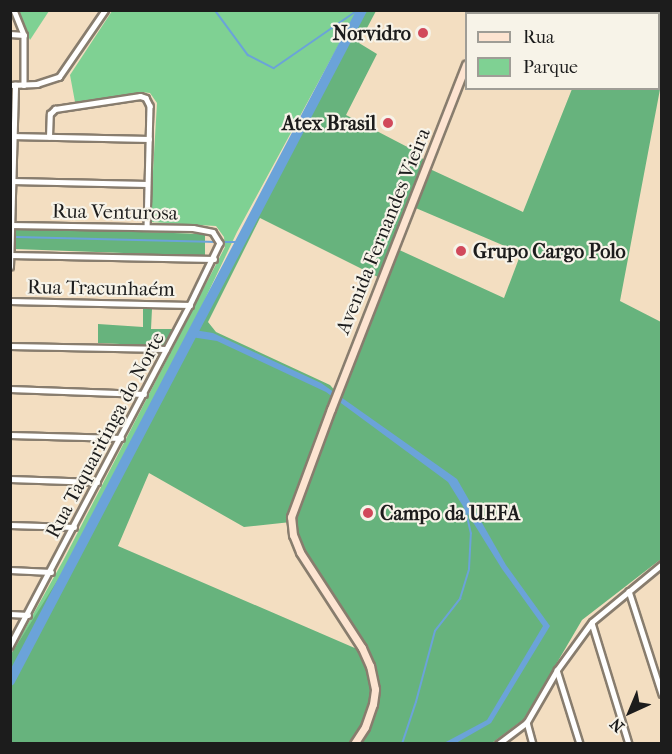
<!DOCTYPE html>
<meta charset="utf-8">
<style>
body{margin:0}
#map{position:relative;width:672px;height:754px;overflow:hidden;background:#f3dec1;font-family:"IM FELL French Canon",serif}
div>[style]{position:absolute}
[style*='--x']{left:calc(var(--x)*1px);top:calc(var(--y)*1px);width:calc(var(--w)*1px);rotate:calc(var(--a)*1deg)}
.green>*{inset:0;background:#7fd193}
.forest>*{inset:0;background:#67b37d}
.water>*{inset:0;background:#6ba3d9}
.stream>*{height:1.5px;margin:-0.75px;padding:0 0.75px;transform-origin:0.75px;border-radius:0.75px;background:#6ba3d9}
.river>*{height:10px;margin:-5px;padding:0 5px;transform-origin:5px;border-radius:5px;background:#6ba3d9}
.roads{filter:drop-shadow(2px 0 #887d6e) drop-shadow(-2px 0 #887d6e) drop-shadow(0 2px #887d6e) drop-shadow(0 -2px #887d6e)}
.minor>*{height:4.5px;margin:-2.25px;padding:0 2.25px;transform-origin:2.25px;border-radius:2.25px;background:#fff}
.secondary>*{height:7px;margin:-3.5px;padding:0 3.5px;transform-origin:3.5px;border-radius:3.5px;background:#fde4d1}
.dots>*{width:16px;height:16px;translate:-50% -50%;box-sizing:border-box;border:3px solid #f7f3e8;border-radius:50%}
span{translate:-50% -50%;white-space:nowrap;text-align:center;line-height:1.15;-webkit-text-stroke:4.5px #f7f3e8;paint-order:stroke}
.poi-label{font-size:20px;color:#1c1c1c;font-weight:700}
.right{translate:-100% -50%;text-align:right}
.left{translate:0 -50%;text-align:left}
.street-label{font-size:20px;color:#1c1c1c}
.frame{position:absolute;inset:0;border:12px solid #1c1c1c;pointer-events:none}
.legend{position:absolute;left:465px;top:12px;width:195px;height:78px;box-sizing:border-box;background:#f7f3e8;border:2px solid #9f9d96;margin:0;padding:8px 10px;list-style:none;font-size:18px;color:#1c1c1c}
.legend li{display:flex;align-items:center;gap:12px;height:30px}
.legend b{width:30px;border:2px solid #9f9d96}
.north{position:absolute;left:600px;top:682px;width:60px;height:60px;-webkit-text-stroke:4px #f7f3e8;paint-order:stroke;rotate:224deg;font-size:16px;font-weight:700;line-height:24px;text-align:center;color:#1c1c1c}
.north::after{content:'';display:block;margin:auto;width:21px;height:27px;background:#1c1c1c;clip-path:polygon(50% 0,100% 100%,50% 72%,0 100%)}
</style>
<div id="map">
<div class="green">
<i style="clip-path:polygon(17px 11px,49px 11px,30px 40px)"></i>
<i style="clip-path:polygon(112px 11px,357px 11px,237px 232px,188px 335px,70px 563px,11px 654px,64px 559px,225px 247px,224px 237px,216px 226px,150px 222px,157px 103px,150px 93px,141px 92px,75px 102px,70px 75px)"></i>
</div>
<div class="forest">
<i style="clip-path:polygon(evenodd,362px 11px,376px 11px,359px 43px,377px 54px,346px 115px,417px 152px,432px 170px,523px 212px,572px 89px,658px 88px,659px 20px,662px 24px,661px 84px,620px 301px,661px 322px,661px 559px,582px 620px,524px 719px,492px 743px,11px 744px,11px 654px,88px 532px,362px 11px,411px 206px,521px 253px,504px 298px,395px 248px,411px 206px,362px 11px,260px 218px,382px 279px,337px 393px,330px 385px,216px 332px,208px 322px,260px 218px,362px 11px,149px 473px,244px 527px,291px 522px,300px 552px,368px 663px,357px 649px,118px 546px,149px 473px)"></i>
<i style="clip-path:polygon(16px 228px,205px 234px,205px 256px,15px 249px)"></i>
<i style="clip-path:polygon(143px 309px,152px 309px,151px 329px,174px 329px,164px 346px,98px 343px,98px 324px,143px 327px)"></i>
</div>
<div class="water">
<i style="clip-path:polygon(194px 330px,213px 333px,321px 383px,457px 479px,506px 565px,550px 626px,491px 723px,456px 743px,444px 743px,487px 720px,543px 626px,502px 569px,448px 482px,326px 392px,217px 341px,191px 337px)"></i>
</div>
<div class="stream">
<i style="--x:215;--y:10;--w:56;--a:53.7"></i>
<i style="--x:248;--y:55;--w:29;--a:27"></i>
<i style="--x:274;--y:68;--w:102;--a:-34.6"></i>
<i style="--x:17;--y:237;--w:200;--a:1.4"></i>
<i style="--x:225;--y:242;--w:15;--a:0"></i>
<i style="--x:402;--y:744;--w:44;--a:-71.6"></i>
<i style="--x:416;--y:702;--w:73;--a:-75"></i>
<i style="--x:435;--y:631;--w:41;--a:-52"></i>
<i style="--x:460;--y:599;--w:31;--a:-73"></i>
<i style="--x:469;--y:569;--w:35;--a:-87"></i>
<i style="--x:471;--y:534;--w:28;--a:-103"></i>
</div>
<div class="river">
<i style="--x:10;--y:681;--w:758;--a:-62.32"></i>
</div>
<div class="roads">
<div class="minor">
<i style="--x:14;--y:10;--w:27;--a:68"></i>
<i style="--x:24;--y:35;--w:50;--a:90"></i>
<i style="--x:10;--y:34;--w:14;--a:4"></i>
<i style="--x:10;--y:85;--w:27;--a:-2"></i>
<i style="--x:37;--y:84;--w:23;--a:-18"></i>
<i style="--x:59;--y:77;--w:81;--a:-55.5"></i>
<i style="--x:11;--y:136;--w:138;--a:1.2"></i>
<i style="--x:49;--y:137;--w:23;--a:-88"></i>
<i style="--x:50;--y:114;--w:7;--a:-45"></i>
<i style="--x:55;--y:109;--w:86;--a:-8.7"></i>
<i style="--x:140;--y:96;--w:6;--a:18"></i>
<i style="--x:146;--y:98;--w:9;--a:63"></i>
<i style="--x:150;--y:106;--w:121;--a:91.4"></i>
<i style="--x:12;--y:181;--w:135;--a:1.3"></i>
<i style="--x:10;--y:225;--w:183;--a:0.9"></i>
<i style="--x:193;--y:228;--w:20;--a:11"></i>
<i style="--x:213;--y:232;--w:13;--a:58"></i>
<i style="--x:220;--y:243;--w:69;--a:115.8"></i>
<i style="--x:190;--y:305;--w:386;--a:117.8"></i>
<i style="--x:10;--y:255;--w:204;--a:1.1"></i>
<i style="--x:10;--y:267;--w:182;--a:-88.4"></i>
<i style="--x:10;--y:301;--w:180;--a:1.3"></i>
<i style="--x:10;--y:346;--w:156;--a:1.1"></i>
<i style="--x:10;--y:389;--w:134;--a:2.1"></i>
<i style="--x:10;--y:435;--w:111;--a:1.5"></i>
<i style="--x:10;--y:479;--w:87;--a:2"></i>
<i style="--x:10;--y:525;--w:64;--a:1.8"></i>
<i style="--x:10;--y:570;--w:41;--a:2.8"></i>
<i style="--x:629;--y:591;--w:108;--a:72.2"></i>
<i style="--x:10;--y:614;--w:18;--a:3"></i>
<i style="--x:592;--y:623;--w:127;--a:73"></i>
<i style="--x:557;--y:670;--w:77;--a:72.7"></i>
<i style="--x:527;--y:722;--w:23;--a:75"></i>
<i style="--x:498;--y:744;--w:36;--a:-37"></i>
<i style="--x:527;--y:722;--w:60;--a:-60"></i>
<i style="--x:557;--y:670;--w:59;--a:-53.9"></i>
<i style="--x:592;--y:622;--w:91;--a:-39.6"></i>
</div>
<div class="secondary">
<i style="--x:487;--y:14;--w:4;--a:-76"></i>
<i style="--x:354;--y:744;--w:20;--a:-57"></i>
<i style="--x:365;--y:727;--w:24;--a:-71"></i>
<i style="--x:373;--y:704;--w:15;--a:-82"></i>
<i style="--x:375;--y:689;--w:24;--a:-102"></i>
<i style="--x:370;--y:666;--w:20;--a:-114"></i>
<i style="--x:362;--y:648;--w:114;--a:-122.9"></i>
<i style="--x:300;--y:552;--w:18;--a:-112"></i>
<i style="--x:293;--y:535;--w:18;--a:-96"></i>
<i style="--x:291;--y:517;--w:115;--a:-69.7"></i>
<i style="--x:331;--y:409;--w:370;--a:-68.6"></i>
</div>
</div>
<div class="dots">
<i style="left:423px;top:33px;background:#d1495b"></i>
<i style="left:388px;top:123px;background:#d1495b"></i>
<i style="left:461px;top:251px;background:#d1495b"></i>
<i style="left:368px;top:513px;background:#d1495b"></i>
</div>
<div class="poi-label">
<span class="right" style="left:411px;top:33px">Norvidro</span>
<span class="right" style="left:376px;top:123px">Atex Brasil</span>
<span class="left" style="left:473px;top:251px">Grupo Cargo Polo</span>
<span class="left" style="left:380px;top:513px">Campo da UEFA</span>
</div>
<div class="street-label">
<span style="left:115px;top:212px;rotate:1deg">Rua Venturosa</span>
<span style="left:383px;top:231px;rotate:-68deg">Avenida Fernandes Vieira</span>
<span style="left:101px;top:288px;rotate:1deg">Rua Tracunhaém</span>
<span style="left:105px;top:435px;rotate:-62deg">Rua Taquaritinga do Norte</span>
</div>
<div class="frame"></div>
<ul class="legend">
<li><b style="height:8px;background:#fde4d1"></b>Rua</li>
<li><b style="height:16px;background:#7fd193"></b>Parque</li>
</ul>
<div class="north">N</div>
</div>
